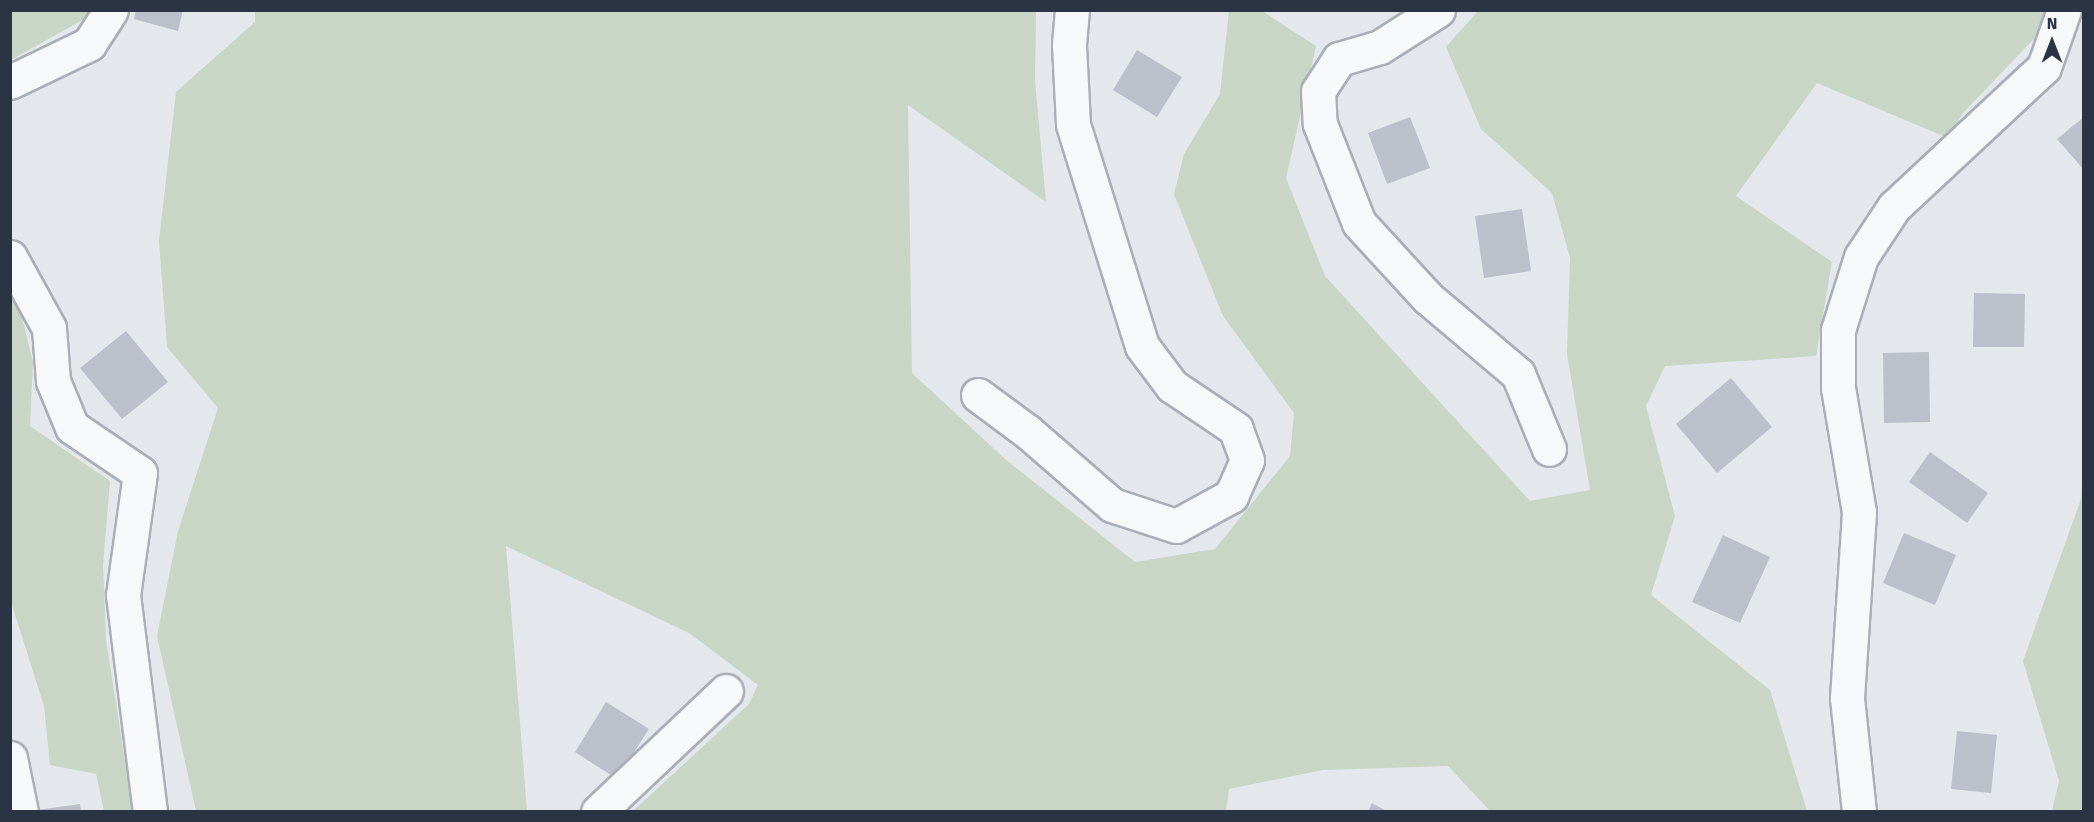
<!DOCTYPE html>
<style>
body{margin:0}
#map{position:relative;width:2094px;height:822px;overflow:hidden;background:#e4e7ec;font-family:"Fira Sans",sans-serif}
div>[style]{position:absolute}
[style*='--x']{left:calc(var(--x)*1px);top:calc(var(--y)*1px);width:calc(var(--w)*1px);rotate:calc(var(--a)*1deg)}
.green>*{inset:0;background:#c9d6c5}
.building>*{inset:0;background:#bbc0ca}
.roads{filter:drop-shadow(2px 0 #a9aeb7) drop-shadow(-2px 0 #a9aeb7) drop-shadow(0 2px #a9aeb7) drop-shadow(0 -2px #a9aeb7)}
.minor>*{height:33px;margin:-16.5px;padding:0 16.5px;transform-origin:16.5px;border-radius:16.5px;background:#f7f8fa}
span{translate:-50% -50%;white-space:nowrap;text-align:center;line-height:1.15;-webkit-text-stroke:4.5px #f4f6f9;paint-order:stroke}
.frame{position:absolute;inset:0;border:12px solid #2b3445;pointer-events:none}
.north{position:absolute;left:2022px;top:12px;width:60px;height:60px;-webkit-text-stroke:4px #f4f6f9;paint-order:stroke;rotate:0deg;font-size:16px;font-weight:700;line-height:24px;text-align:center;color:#2b3445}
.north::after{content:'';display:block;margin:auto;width:21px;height:27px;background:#2b3445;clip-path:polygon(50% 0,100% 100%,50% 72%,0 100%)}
</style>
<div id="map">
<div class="green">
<i style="clip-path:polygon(11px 10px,89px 10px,89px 11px,86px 18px,11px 60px)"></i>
<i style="clip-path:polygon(255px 11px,1036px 11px,1035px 81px,1046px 202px,908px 105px,912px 373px,1005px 459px,1135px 562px,1215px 549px,1290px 456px,1294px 413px,1223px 316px,1174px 194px,1184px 154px,1220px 94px,1229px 11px,1262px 11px,1316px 46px,1286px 178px,1325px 276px,1530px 501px,1590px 490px,1567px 354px,1570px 258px,1552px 193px,1481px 129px,1446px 47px,1478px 11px,2050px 11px,2049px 23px,1963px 113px,1948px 138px,1817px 83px,1736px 196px,1832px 262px,1816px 356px,1665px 366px,1646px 406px,1675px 516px,1651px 595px,1770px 690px,1807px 811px,1490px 811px,1448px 766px,1323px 770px,1229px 789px,1226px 811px,633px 811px,749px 704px,758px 685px,689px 633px,506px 546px,527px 811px,196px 811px,157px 636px,178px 531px,218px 408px,167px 347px,159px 241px,176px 92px,255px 22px)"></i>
<i style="clip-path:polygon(10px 285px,18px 301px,33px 362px,30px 426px,110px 481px,103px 565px,106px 640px,133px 811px,104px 811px,96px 774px,50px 765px,44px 706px,11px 602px)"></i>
<i style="clip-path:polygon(2083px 459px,2083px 811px,2052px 811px,2059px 781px,2023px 661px,2081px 499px)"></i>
</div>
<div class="building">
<i style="clip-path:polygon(136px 10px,183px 10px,178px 31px,134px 19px)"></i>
<i style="clip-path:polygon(1137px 50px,1182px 77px,1157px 117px,1113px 90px)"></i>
<i style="clip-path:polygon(1410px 117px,1430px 168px,1387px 184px,1368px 133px)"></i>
<i style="clip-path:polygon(2084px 117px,2084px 170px,2057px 139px)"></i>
<i style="clip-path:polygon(1522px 209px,1531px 271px,1484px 278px,1475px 216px)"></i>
<i style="clip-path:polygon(1974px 293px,2025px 294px,2024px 347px,1973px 347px)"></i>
<i style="clip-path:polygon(126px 331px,168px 382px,122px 419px,80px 368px)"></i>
<i style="clip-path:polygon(1929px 352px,1930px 422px,1884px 423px,1883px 353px)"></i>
<i style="clip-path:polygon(1731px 378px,1772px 427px,1717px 473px,1676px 424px)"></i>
<i style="clip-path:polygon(1930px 452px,1988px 493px,1967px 523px,1909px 482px)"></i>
<i style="clip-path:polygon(1904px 533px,1956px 555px,1935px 605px,1883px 583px)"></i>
<i style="clip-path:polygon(1723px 535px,1770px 557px,1740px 623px,1692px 602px)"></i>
<i style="clip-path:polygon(606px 702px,649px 729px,617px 779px,575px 752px)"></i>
<i style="clip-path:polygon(1957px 731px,1997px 735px,1991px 793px,1951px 789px)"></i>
<i style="clip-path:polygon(1372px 803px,1388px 812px,1368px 812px)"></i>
<i style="clip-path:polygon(80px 804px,81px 812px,37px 812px,37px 810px)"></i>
</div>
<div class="roads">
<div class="minor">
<i style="--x:1438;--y:10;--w:69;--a:147.5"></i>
<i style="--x:1380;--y:47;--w:43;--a:163.7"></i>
<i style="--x:1339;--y:59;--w:38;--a:123"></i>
<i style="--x:1318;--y:91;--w:33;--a:87"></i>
<i style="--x:1320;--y:124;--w:106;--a:68.5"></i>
<i style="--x:1359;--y:223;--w:102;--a:47.4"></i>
<i style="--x:1428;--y:298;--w:118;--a:40.2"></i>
<i style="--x:1518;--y:374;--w:81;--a:67.5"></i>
<i style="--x:10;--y:82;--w:88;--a:-25.7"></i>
<i style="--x:89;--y:44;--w:40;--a:-57.1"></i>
<i style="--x:10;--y:257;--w:81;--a:61.2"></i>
<i style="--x:49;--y:328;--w:53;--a:85.7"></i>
<i style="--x:53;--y:381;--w:50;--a:67.6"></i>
<i style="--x:72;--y:427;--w:82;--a:34.1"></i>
<i style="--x:140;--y:473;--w:123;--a:97.9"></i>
<i style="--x:123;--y:595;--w:219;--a:82.9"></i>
<i style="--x:978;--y:395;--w:62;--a:36.5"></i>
<i style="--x:1028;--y:432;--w:111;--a:41"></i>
<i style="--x:1112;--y:505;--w:67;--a:18.2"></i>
<i style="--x:1176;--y:526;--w:63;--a:-28.6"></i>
<i style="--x:1231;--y:496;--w:39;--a:-66"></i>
<i style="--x:1247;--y:460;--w:33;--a:-110"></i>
<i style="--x:1236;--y:429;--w:77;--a:-146.1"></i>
<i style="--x:1172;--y:386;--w:50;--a:-126.9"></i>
<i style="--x:1142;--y:346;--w:232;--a:-107.3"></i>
<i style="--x:1073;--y:124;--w:80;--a:-92.9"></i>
<i style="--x:1069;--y:44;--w:34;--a:-85"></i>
<i style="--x:10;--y:758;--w:55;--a:78.5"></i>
<i style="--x:598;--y:812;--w:176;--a:-43.4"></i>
<i style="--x:1859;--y:812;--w:115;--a:-96"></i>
<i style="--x:1847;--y:698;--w:186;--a:-86.3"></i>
<i style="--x:1859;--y:512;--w:126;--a:-99.6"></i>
<i style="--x:1838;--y:388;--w:58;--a:-90"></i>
<i style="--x:1838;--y:330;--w:77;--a:-72.5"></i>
<i style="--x:1861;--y:257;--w:60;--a:-56.6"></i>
<i style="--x:1894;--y:207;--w:205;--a:-43"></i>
<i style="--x:2044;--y:67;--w:60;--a:-70.7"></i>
</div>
</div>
<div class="frame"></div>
<div class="north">N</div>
</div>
